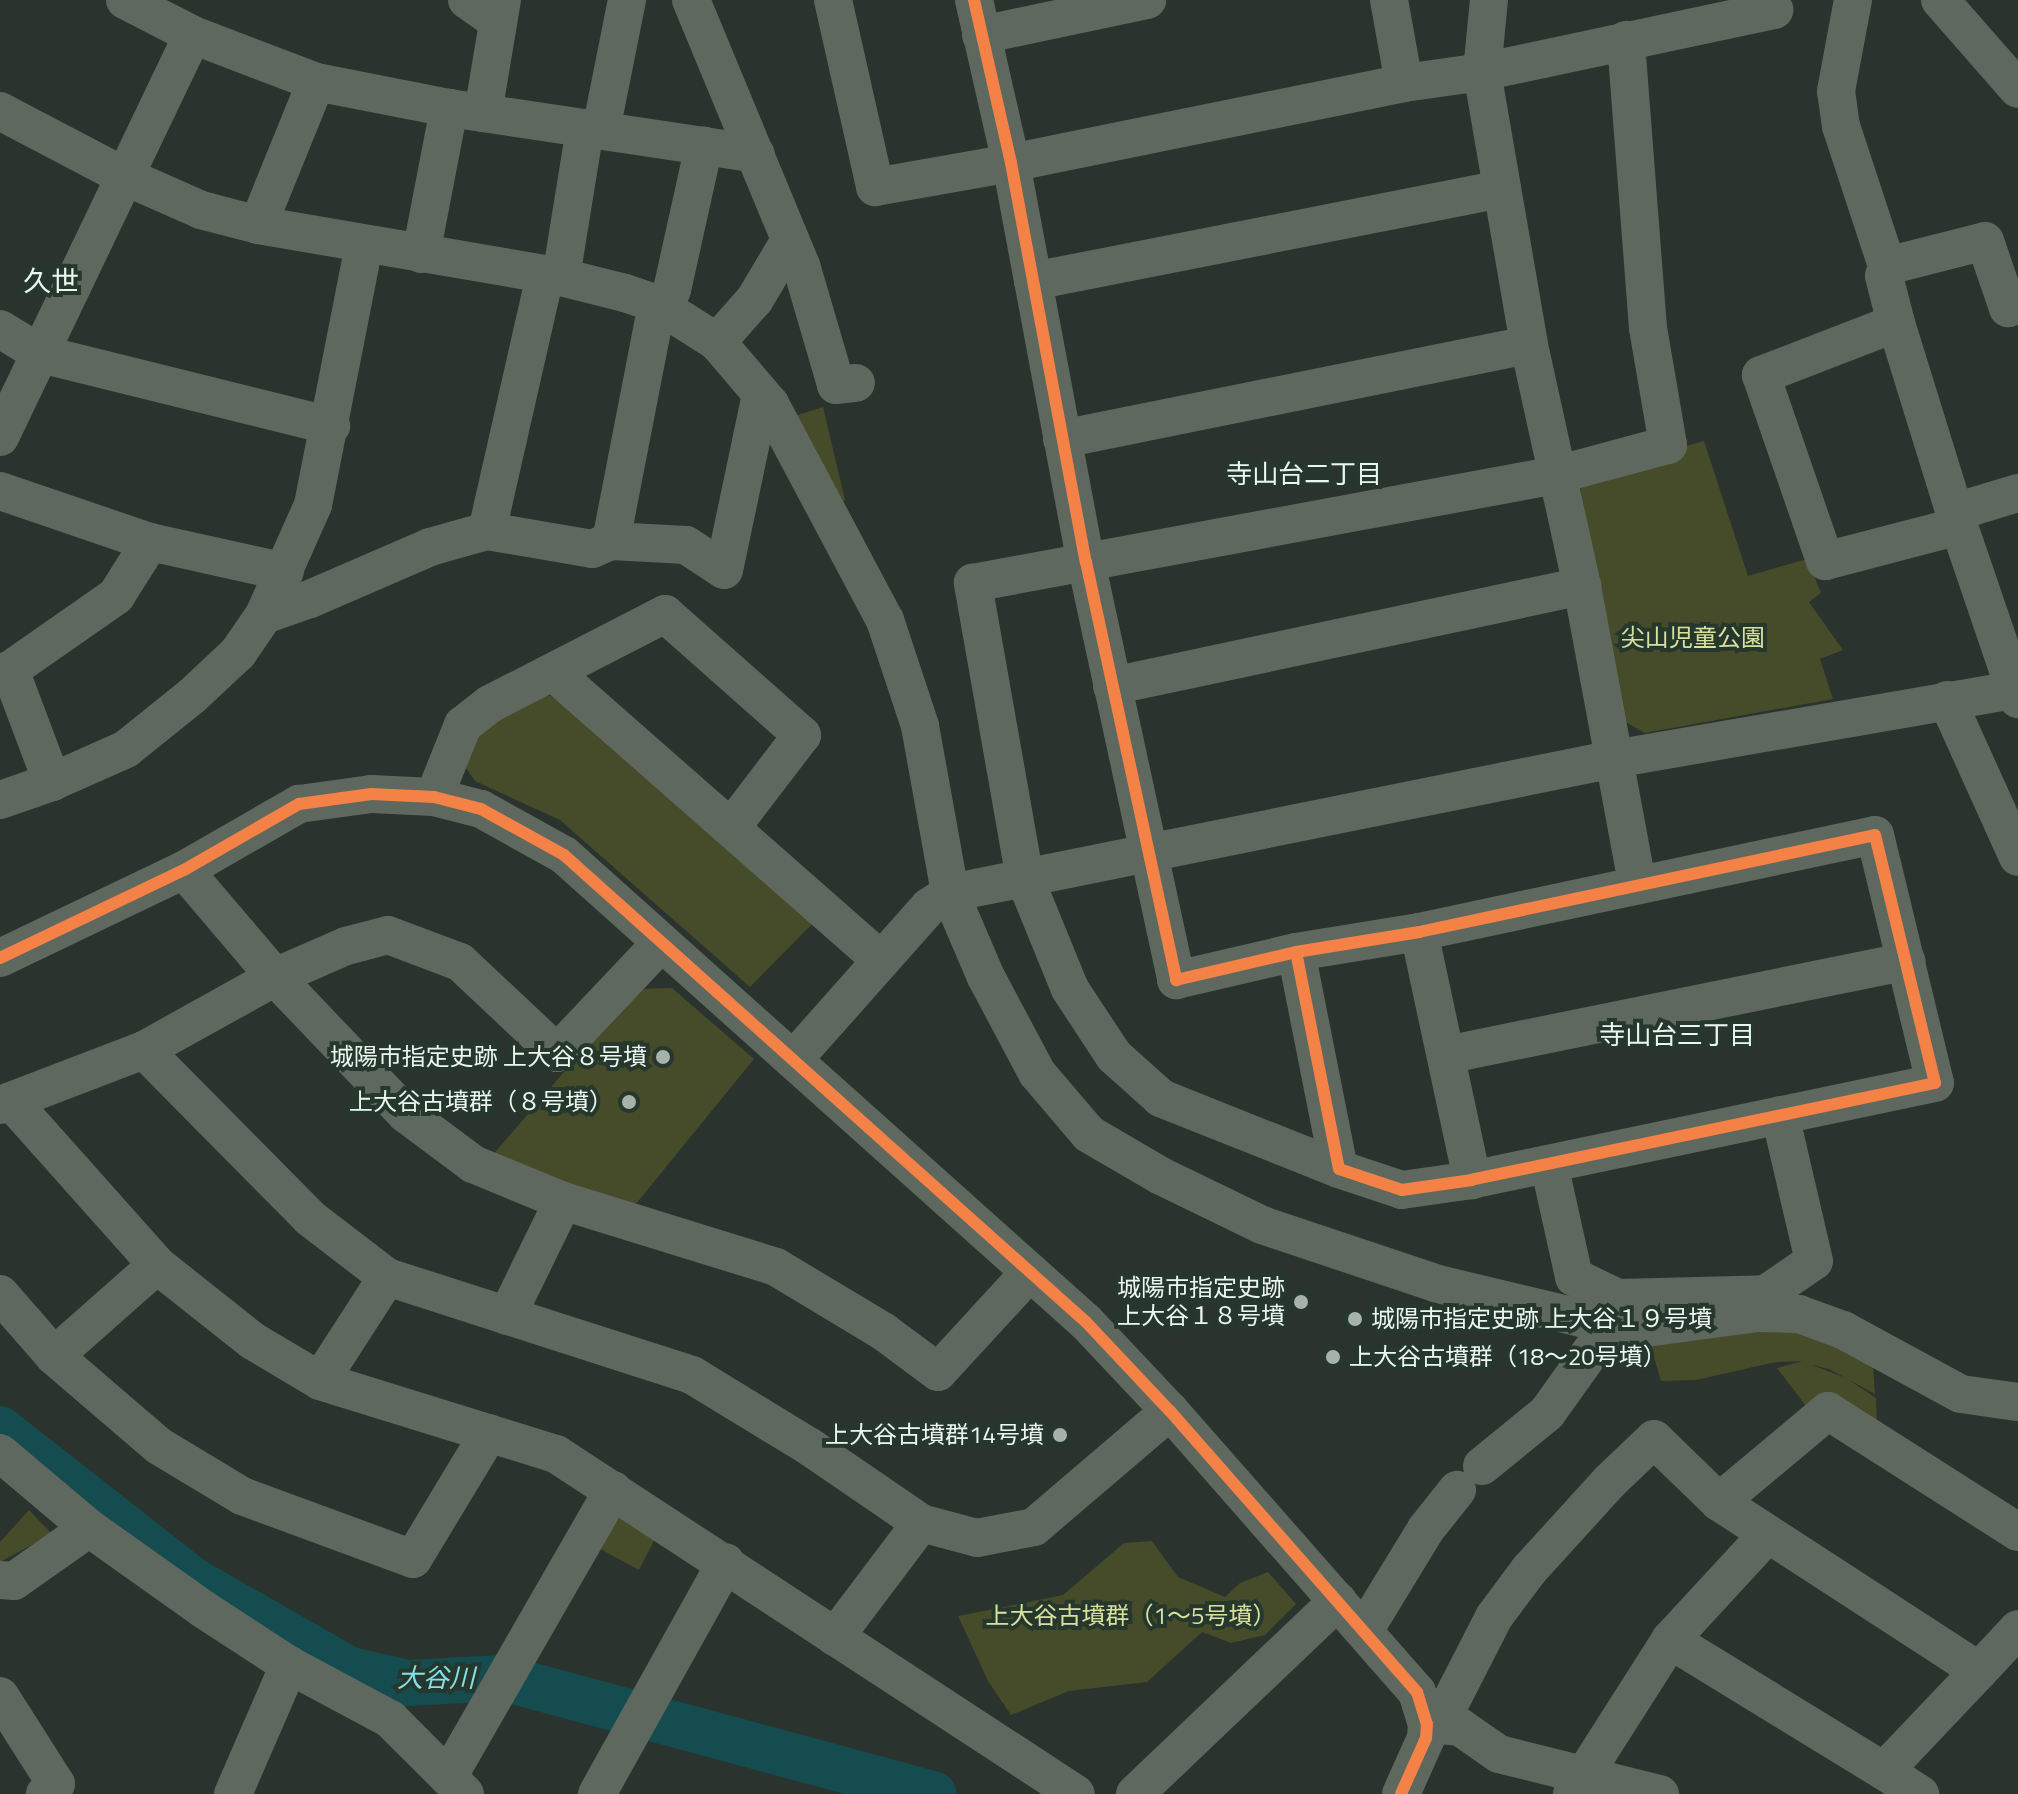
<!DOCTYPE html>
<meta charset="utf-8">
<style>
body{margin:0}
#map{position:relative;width:2018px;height:1794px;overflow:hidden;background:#2a332e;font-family:"Titillium Web","Noto Sans JP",sans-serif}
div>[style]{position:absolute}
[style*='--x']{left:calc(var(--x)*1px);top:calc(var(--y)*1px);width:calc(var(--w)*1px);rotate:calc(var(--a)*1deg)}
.green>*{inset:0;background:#464b29}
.river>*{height:46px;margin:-23px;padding:0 23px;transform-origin:23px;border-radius:23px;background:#144c4f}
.minor>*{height:38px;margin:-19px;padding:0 19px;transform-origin:19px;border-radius:19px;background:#5f685e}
.cycleway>*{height:12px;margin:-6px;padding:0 6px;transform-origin:6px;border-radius:6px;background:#f48246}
.dots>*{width:22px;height:22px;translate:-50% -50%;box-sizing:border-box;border:4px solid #26372d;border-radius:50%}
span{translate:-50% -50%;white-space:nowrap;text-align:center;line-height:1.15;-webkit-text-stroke:8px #26372d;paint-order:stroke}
.park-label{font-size:24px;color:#d7e09c}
.poi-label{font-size:24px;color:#ebf6ef}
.right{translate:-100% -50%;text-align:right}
.left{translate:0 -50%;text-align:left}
.neighbourhood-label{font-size:26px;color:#ebf6ef}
.water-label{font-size:26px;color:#83e0e7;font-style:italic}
.quarter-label{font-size:28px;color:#ebf6ef}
</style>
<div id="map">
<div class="green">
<i style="clip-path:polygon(823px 407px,845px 500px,838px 505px,795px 416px)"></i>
<i style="clip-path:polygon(1704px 441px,1748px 576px,1807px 559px,1821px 593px,1809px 602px,1843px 650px,1820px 659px,1833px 699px,1645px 733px,1624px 721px,1578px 475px)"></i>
<i style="clip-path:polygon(540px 695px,557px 697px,815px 921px,750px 987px,560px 820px,475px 781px,460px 759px,475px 730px)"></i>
<i style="clip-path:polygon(672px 988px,754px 1059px,631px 1210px,491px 1157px,635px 989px)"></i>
<i style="clip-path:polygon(1786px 1325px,1872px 1351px,1875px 1394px,1829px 1369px,1812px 1365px,1846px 1378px,1876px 1398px,1877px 1426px,1809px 1410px,1777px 1368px,1802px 1361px,1776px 1362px,1696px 1380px,1661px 1381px,1650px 1344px)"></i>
<i style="clip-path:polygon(29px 1510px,52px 1534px,0 1562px,0 1542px)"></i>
<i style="clip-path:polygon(627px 1515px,658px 1533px,639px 1570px,595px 1546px,611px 1518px)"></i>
<i style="clip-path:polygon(1152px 1541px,1178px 1577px,1225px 1597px,1240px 1583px,1268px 1572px,1296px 1604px,1265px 1635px,1231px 1643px,1202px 1632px,1147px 1682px,1069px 1691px,1011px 1715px,988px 1681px,958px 1616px,1063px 1595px,1124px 1543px)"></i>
</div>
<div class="river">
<i style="--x:0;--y:1429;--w:246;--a:38.1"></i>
<i style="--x:194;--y:1581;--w:180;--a:29.7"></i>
<i style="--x:350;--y:1670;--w:59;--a:12.6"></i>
<i style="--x:408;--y:1683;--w:95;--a:-3"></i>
<i style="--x:503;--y:1678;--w:446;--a:15.1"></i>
</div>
<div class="minor">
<i style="--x:125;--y:0;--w:76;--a:27.2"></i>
<i style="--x:193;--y:35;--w:132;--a:20.9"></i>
<i style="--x:316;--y:82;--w:136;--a:11.1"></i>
<i style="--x:449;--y:108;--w:310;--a:8.5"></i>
<i style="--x:467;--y:0;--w:38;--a:35"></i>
<i style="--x:691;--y:0;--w:287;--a:67.5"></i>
<i style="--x:801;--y:265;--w:125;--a:73.7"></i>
<i style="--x:836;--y:385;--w:20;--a:-6"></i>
<i style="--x:833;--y:0;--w:192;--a:77.3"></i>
<i style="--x:875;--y:187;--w:138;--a:-10"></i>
<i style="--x:1011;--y:163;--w:401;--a:-11.5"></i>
<i style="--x:1404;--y:83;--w:79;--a:-8"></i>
<i style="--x:1482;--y:72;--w:299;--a:-12"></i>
<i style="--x:1774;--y:10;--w:11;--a:-117"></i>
<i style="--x:974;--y:0;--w:167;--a:77.2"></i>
<i style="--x:1011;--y:163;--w:406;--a:79.4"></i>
<i style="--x:1086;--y:562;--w:428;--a:77.8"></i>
<i style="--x:1176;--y:980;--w:123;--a:-13.1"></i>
<i style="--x:1296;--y:952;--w:125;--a:-9.2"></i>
<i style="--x:1419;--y:932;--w:466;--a:-12"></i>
<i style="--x:1875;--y:835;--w:255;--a:76.4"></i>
<i style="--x:1935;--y:1083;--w:473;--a:168.2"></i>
<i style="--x:1472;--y:1180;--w:71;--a:171.9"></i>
<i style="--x:1402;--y:1190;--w:66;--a:-161.6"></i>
<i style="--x:1339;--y:1169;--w:221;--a:-101.2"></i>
<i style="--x:1389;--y:0;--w:84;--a:79.8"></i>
<i style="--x:1489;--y:0;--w:72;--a:95.6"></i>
<i style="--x:1482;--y:72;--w:277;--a:80.2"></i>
<i style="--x:1529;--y:345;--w:247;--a:77.6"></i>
<i style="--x:1582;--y:586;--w:302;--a:79.5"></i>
<i style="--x:1853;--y:0;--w:93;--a:100.6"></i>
<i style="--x:1836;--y:91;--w:35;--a:82"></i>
<i style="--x:1841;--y:126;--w:147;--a:71.8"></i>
<i style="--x:1887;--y:266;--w:10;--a:107"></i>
<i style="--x:1884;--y:276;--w:49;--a:75.7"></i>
<i style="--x:1896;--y:323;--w:213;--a:72.8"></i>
<i style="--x:1959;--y:526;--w:183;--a:71.2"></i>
<i style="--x:1940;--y:0;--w:118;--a:48.8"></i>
<i style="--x:981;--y:35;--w:170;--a:-11.9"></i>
<i style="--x:0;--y:111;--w:140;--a:27.7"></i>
<i style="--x:124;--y:176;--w:84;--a:23.8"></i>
<i style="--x:201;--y:210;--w:59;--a:14.7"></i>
<i style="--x:258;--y:225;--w:307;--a:9.7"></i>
<i style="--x:561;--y:277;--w:66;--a:14"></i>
<i style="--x:625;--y:293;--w:34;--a:19"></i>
<i style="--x:657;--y:304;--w:71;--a:32.3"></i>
<i style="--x:717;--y:342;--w:82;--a:49.5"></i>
<i style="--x:770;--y:404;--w:245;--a:62"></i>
<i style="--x:885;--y:620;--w:112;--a:71.7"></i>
<i style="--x:920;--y:726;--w:170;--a:79.8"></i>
<i style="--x:950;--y:893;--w:91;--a:66.8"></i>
<i style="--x:986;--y:977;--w:109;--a:62"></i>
<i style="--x:1037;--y:1073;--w:80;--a:49.6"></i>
<i style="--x:1089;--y:1134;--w:83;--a:30.3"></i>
<i style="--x:1161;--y:1176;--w:112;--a:25.9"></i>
<i style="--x:1262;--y:1225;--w:186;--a:18.5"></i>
<i style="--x:1438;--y:1284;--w:198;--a:13.4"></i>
<i style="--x:1631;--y:1330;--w:126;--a:-7.7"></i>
<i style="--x:1756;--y:1313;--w:43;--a:1.3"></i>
<i style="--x:1799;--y:1314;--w:47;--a:20"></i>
<i style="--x:1843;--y:1330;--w:134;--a:28.5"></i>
<i style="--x:1961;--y:1394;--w:58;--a:8"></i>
<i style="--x:483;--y:113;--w:115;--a:-80.5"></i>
<i style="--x:601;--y:130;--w:133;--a:-78.7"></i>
<i style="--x:258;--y:225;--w:154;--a:-67.9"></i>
<i style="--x:421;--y:254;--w:149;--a:-79.1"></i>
<i style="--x:1887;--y:266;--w:101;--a:-14.3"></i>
<i style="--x:1985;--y:241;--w:71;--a:71.1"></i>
<i style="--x:2008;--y:308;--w:10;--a:-17"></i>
<i style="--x:561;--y:277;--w:151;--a:-80.8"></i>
<i style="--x:1033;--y:281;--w:478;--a:-11.1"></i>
<i style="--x:662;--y:307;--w:20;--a:-60"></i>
<i style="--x:672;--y:290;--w:148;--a:-77.5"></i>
<i style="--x:1896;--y:323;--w:145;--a:158.9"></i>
<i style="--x:1761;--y:375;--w:197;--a:71"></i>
<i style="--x:1825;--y:561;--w:138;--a:-14.6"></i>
<i style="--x:0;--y:329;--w:48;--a:31.4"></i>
<i style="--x:41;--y:354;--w:299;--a:13.9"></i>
<i style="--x:717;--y:342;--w:57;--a:-48.5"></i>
<i style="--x:755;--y:299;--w:69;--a:-59.3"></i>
<i style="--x:0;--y:437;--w:446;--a:-64.4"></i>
<i style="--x:1062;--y:439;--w:476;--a:-11.4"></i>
<i style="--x:0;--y:491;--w:158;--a:18.8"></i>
<i style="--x:150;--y:542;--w:138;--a:12.5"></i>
<i style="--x:1955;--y:512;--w:66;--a:-16.8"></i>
<i style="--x:487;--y:531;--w:262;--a:-77.2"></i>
<i style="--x:611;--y:541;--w:75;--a:3.1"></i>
<i style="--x:686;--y:545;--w:45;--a:33.3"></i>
<i style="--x:724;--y:570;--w:180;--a:-78.1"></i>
<i style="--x:264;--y:615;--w:49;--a:-19.2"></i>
<i style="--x:310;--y:599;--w:131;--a:-23.4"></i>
<i style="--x:430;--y:547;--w:59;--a:-15.7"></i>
<i style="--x:487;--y:531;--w:107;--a:9.7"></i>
<i style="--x:592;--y:549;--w:21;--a:-23"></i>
<i style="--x:611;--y:541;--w:241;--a:-79"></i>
<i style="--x:10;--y:670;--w:120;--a:69.4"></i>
<i style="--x:0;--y:672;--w:10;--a:-11"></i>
<i style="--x:10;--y:670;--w:129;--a:-34.9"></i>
<i style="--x:116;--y:596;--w:64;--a:-57.8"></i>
<i style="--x:553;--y:672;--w:436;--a:41.3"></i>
<i style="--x:1112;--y:686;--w:481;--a:-12"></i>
<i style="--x:1947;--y:700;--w:172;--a:65.7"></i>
<i style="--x:434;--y:797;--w:78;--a:-68.1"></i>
<i style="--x:463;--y:725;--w:34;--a:-38"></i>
<i style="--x:490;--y:704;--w:197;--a:-27.2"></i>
<i style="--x:665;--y:614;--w:183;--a:41.5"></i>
<i style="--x:802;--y:735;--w:117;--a:127.4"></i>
<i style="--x:0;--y:800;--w:55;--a:-19.1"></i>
<i style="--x:52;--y:782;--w:81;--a:-24"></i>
<i style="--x:126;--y:749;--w:85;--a:-38.8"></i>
<i style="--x:192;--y:696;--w:63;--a:-43.1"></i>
<i style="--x:238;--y:653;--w:46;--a:-55.6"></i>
<i style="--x:264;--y:615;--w:120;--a:-66"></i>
<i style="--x:313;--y:505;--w:265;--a:-78.9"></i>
<i style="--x:184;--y:870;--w:140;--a:49.6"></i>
<i style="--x:275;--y:977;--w:190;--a:46.3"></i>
<i style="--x:406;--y:1114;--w:84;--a:36.7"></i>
<i style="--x:473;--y:1164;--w:97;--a:22.3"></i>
<i style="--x:563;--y:1201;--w:223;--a:17.2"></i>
<i style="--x:776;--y:1267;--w:126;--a:31"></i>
<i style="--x:884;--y:1332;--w:67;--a:36.5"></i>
<i style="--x:938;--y:1372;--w:136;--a:-47.4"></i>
<i style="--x:1419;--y:932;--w:254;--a:77.9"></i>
<i style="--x:0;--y:958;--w:204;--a:-25.6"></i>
<i style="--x:184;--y:870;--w:133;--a:-29.9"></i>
<i style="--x:299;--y:804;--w:73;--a:-7.9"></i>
<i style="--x:371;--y:794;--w:63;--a:2.7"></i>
<i style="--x:434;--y:797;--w:49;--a:14.3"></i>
<i style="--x:481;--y:809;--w:95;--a:29"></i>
<i style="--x:564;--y:855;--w:700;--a:41.82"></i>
<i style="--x:1086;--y:1322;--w:122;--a:46.7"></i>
<i style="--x:1170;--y:1411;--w:374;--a:48.7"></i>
<i style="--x:1417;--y:1692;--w:34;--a:73"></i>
<i style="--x:1427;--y:1724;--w:14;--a:94"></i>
<i style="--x:1426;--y:1738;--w:61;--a:114.1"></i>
<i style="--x:144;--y:1050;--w:236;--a:45.3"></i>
<i style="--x:310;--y:1218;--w:97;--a:37.5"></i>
<i style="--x:387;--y:1277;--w:320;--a:17.8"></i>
<i style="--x:692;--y:1375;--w:138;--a:31.4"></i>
<i style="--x:810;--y:1447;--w:135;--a:34.4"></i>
<i style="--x:921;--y:1523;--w:58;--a:15"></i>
<i style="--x:977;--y:1538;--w:58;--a:-10.9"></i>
<i style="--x:1034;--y:1527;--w:179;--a:-40.5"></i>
<i style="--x:1446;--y:1055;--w:470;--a:-11.5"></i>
<i style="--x:793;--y:1060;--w:205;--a:-48.4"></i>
<i style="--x:929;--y:907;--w:25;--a:-34"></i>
<i style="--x:950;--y:893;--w:677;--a:-11.41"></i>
<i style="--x:1614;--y:759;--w:410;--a:-9.8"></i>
<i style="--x:11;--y:1101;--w:220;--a:48.3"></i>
<i style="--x:157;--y:1265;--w:122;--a:38.4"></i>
<i style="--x:253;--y:1341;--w:78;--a:30.8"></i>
<i style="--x:320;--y:1381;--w:247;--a:17.2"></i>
<i style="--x:556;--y:1454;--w:621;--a:33.18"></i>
<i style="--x:0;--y:1105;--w:154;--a:-20.9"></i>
<i style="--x:144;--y:1050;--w:150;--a:-29.1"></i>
<i style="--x:275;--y:977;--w:77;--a:-23.6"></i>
<i style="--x:346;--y:946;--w:43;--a:-14.7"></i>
<i style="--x:388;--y:935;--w:77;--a:20.6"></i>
<i style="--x:460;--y:962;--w:133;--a:43.2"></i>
<i style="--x:557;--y:1053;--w:150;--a:-46.6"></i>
<i style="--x:1549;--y:1164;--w:116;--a:77.5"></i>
<i style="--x:1574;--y:1277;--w:49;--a:25.5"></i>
<i style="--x:1618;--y:1298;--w:148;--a:-1.5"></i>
<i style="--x:1766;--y:1294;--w:58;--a:-34.5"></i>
<i style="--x:1814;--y:1261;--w:150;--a:-103.1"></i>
<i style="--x:1339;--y:1169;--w:192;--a:-158.3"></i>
<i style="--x:1161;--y:1098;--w:63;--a:-138.2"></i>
<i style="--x:1114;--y:1056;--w:80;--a:-123.3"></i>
<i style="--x:1070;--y:989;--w:119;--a:-112.2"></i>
<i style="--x:1025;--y:879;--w:301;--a:-100"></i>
<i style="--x:973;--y:583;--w:593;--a:-10.49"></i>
<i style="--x:1556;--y:475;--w:116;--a:-15"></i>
<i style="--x:1668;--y:445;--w:119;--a:-99.7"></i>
<i style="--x:1648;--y:328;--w:289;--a:-94.4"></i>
<i style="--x:0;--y:1294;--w:82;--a:48.9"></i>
<i style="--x:54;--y:1356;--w:138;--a:40.6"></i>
<i style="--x:159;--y:1446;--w:97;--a:31.1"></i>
<i style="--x:242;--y:1496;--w:182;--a:20.2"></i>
<i style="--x:413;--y:1559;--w:147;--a:-58.9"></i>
<i style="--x:507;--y:1316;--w:128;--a:-64"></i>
<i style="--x:54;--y:1356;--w:137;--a:-41.5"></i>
<i style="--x:320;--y:1381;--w:124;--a:-57.2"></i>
<i style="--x:0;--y:1453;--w:116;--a:40.1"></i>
<i style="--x:89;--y:1528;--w:140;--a:35.4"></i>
<i style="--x:203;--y:1609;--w:103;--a:33.1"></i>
<i style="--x:289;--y:1665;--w:115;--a:28.1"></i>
<i style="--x:390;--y:1719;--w:106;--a:45"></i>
<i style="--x:1482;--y:1466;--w:84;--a:-39.2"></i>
<i style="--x:1547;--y:1413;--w:107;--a:-54.5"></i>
<i style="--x:1719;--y:1502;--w:142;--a:-39.9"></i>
<i style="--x:1828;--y:1411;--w:225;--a:32.5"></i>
<i style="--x:0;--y:1580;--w:14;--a:4"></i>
<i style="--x:14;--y:1581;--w:92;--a:-35.2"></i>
<i style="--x:1365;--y:1629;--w:117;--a:-58.6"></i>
<i style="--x:1426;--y:1529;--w:50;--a:-51.5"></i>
<i style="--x:835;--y:1637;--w:143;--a:-53"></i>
<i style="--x:1670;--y:1640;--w:251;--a:31.5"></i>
<i style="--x:1979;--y:1671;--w:57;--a:-47.1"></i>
<i style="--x:0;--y:1696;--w:104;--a:57.5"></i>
<i style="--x:56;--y:1784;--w:15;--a:138"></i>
<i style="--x:1427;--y:1724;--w:29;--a:-41"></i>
<i style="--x:1449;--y:1705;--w:99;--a:-62.9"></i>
<i style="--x:1494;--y:1617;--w:59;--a:-53.3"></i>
<i style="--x:1529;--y:1570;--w:119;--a:-47.7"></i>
<i style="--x:1609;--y:1482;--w:62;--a:-43.7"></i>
<i style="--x:1654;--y:1439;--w:91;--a:44.1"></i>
<i style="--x:1719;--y:1502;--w:310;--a:33"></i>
<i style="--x:1979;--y:1671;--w:138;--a:133.5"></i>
<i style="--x:1884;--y:1771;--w:43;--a:32.6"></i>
<i style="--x:1427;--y:1724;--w:33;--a:5"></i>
<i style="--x:1460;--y:1727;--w:47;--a:34.7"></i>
<i style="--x:1499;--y:1754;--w:166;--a:14"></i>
<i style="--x:448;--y:1777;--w:331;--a:-60.1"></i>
<i style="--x:233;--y:1794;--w:141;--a:-66.5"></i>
<i style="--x:597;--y:1794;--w:265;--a:-60.9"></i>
<i style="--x:1135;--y:1794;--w:280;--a:-43.6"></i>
<i style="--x:1572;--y:1794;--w:183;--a:-57.5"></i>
<i style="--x:1670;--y:1640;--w:143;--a:-47.3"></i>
</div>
<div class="cycleway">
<i style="--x:974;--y:0;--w:167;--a:77.2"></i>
<i style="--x:1011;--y:163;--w:406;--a:79.4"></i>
<i style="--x:1086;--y:562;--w:428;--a:77.8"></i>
<i style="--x:1176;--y:980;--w:123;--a:-13.1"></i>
<i style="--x:1296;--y:952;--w:125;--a:-9.2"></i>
<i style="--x:1419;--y:932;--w:466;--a:-12"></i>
<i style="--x:1875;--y:835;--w:255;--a:76.4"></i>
<i style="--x:1935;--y:1083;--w:473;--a:168.2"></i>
<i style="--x:1472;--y:1180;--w:71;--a:171.9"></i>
<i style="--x:1402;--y:1190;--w:66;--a:-161.6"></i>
<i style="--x:1339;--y:1169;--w:221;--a:-101.2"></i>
<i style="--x:0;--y:958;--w:204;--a:-25.6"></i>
<i style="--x:184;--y:870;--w:133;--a:-29.9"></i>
<i style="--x:299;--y:804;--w:73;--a:-7.9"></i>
<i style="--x:371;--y:794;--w:63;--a:2.7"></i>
<i style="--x:434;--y:797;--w:49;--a:14.3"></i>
<i style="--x:481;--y:809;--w:95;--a:29"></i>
<i style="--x:564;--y:855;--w:700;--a:41.82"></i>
<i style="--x:1086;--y:1322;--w:122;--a:46.7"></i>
<i style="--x:1170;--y:1411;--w:374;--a:48.7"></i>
<i style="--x:1417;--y:1692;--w:34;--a:73"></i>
<i style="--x:1427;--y:1724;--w:14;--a:94"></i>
<i style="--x:1426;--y:1738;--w:61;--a:114.1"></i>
</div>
<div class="dots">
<i style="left:663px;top:1057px;background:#a7b2ab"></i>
<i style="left:629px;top:1102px;background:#a7b2ab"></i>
<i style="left:1301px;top:1302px;background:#a7b2ab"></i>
<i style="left:1355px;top:1319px;background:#a7b2ab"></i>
<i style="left:1333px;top:1357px;background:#a7b2ab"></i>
<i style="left:1060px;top:1435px;background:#a7b2ab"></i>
</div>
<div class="park-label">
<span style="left:1693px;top:638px">尖山児童公園</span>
<span style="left:1131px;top:1616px">上大谷古墳群（1～5号墳）</span>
</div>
<div class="poi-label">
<span class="right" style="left:647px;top:1057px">城陽市指定史跡 上大谷８号墳</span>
<span class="right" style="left:613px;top:1102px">上大谷古墳群（８号墳）</span>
<span class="right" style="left:1285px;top:1302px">城陽市指定史跡<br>上大谷１８号墳</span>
<span class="left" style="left:1371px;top:1319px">城陽市指定史跡 上大谷１９号墳</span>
<span class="left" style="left:1349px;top:1357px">上大谷古墳群（18～20号墳）</span>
<span class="right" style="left:1044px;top:1435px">上大谷古墳群14号墳</span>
</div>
<div class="neighbourhood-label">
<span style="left:1304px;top:474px">寺山台二丁目</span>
<span style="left:1677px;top:1035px">寺山台三丁目</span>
</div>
<div class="water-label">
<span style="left:436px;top:1678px">大谷川</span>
</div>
<div class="quarter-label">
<span style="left:51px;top:281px">久世</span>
</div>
</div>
